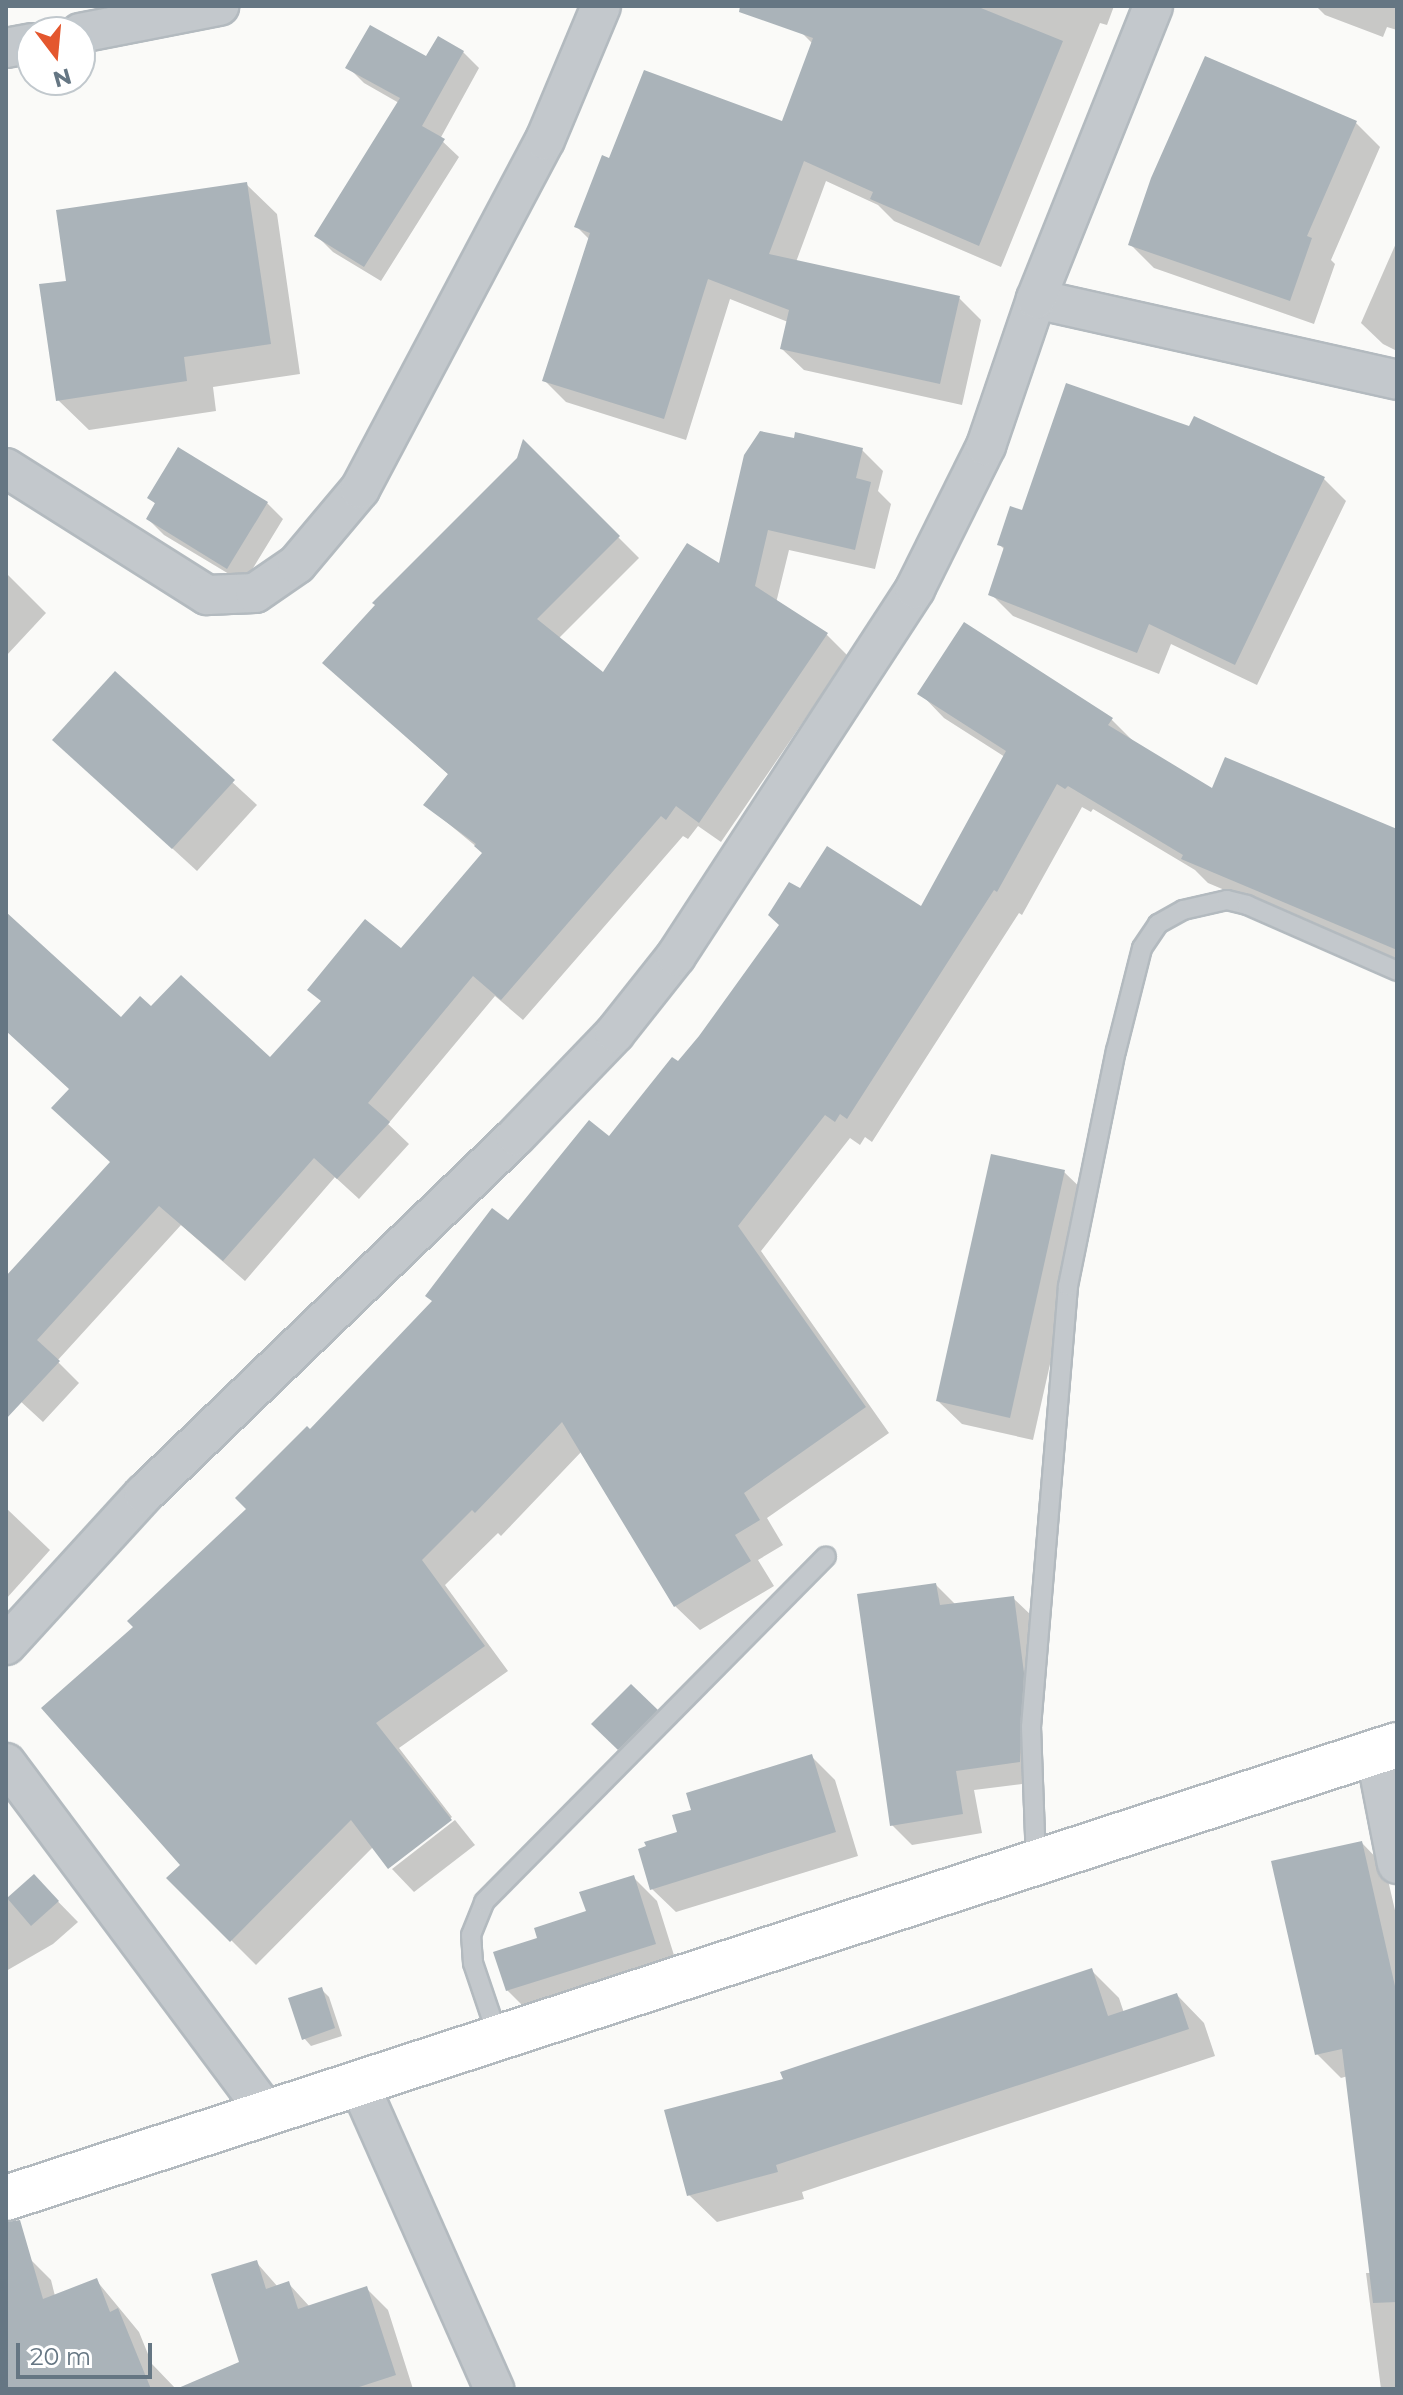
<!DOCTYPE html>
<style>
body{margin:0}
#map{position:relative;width:1403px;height:2395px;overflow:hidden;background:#fafaf8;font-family:Montserrat,sans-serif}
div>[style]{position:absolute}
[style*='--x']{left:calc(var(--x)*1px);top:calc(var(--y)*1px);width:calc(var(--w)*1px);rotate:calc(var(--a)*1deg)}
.shadow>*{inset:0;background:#0003}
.building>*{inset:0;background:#aab3b9}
.roads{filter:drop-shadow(2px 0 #b3babf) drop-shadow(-2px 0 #b3babf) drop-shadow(0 2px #b3babf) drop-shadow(0 -2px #b3babf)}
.service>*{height:18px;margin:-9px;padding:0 9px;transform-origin:9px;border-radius:9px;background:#c3c8cc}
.minor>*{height:38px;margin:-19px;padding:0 19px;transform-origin:19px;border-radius:19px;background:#c3c8cc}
.secondary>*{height:44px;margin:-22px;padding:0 22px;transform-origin:22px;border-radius:22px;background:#fff}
span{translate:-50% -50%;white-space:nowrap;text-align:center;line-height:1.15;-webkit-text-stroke:8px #fff;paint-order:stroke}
.frame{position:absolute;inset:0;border:8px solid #657683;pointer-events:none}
.north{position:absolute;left:16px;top:16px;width:80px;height:80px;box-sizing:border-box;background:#fff;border:2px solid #c1c8cd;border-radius:50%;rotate:164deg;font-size:22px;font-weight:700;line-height:32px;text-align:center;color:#657683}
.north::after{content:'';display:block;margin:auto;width:28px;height:36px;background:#e4572e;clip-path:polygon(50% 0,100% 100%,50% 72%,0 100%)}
.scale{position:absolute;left:16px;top:2343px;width:136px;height:36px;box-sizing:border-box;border:4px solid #657683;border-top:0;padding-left:10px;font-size:24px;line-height:28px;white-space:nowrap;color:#657683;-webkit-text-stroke:6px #fff;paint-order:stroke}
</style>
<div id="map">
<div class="shadow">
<i style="clip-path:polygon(810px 6px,1114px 6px,1107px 25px,1100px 23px,1001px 267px,894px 221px,878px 205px,826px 181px,796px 262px,959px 298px,981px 320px,962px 405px,804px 370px,782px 349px,788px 322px,730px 299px,686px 440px,566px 402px,544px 380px,590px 240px,577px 227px,610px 160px,784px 124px,813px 44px,801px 32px)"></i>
<i style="clip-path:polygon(1316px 6px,1397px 6px,1397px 30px,1387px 27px,1383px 37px,1325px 15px)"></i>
<i style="clip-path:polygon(463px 52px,479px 68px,440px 139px,459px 157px,381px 281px,333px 252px,317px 236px,399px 103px,364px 83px,348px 67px)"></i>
<i style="clip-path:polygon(1206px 58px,1356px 123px,1380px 147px,1331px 260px,1335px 264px,1314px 324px,1154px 268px,1130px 244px)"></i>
<i style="clip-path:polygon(246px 184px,277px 214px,300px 374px,213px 387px,216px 411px,89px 430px,58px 400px,68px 282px)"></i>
<i style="clip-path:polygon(1397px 241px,1397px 351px,1383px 344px,1361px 323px)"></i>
<i style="clip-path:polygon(1195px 419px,1324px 479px,1346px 501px,1257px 685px,1171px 644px,1159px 674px,1013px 616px,991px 594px,1005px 550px,999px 544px,1023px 512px,1191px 429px)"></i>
<i style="clip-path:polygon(524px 443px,639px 558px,559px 638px,603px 674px,720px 567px,862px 450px,883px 471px,878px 491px,891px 504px,875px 569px,789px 550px,776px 603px,827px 635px,848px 656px,721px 842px,698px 826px,688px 839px,683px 836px,523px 1020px,495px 996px,388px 1124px,409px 1144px,359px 1199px,335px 1177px,245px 1281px,181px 1225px,57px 1361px,79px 1383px,43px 1422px,6px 1388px,6px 1303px,112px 1163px,71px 1090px,6px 1030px,6px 914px,121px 1020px,151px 1009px,270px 1060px,401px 951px,484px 853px,426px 805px,449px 775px,325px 663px,519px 459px)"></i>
<i style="clip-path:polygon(149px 498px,267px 503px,283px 519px,244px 583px,164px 535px,148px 519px,157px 505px)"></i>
<i style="clip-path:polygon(6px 573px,46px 613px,6px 656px)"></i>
<i style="clip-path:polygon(115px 674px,257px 805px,197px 871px,54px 740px)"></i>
<i style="clip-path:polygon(920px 693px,1112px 720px,1136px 744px,1213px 790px,1397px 831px,1397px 963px,1208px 883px,1195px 870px,1093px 809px,1091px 812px,1082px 807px,1022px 915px,1019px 913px,872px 1142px,865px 1137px,860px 1145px,850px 1138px,761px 1251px,889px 1433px,767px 1518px,783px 1545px,758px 1560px,774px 1586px,700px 1630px,675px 1606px,582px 1451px,501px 1536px,498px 1533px,445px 1585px,508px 1671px,399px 1748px,452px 1817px,390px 1867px,374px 1846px,256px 1965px,169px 1878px,182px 1865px,136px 1627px,249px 1509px,310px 1432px,509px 1223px,610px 1139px,700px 1037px,781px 926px,800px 891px,922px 909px,1005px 757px,944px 718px)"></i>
<i style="clip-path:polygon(1064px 1172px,1088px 1195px,1033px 1440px,962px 1424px,938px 1401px)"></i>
<i style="clip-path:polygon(6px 1508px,50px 1550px,6px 1599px)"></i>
<i style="clip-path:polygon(936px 1585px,956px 1605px,1013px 1598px,1033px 1617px,1042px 1694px,1039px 1782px,974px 1790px,982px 1833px,912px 1845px,892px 1825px)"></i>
<i style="clip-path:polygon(631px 1687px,664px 1719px,627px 1756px,594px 1724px)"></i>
<i style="clip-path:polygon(811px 1756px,835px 1780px,858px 1856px,676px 1912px,652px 1889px,648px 1848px,680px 1833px,694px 1811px)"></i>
<i style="clip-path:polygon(455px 1820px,475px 1845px,414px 1892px,392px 1869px)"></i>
<i style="clip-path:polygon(1362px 1843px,1385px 1867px,1397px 1919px,1397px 2389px,1381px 2389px,1366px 2273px,1372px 2273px,1348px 2076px,1341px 2078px,1317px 2054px)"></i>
<i style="clip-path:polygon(34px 1877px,78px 1922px,53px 1944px,6px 1971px,6px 1901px)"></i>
<i style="clip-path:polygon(633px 1877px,657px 1901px,678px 1968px,531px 2014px,507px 1990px,539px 1939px,588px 1913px)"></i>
<i style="clip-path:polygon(1092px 1971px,1119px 1998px,1124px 2013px,1177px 1995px,1204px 2023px,1215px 2056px,802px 2192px,804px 2199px,717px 2222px,689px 2195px,785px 2080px)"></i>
<i style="clip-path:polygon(321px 1989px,329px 1997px,342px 2036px,311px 2046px,304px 2038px)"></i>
<i style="clip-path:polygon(30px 2259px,51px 2280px,55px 2296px,96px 2280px,139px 2332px,152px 2364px,176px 2389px,6px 2389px,6px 2267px)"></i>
<i style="clip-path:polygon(256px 2262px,278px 2287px,289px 2284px,310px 2307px,367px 2289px,388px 2310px,413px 2389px,181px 2389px,242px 2363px)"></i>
</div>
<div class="building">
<i style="clip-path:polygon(740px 6px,976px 6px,1063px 41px,979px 246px,870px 199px,873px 192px,804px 161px,769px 254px,960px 296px,940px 384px,780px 349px,789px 310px,708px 279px,664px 419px,542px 381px,590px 233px,574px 227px,602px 155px,609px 158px,644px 70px,782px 121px,813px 38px,739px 12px)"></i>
<i style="clip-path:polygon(370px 25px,426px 56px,438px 36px,464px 51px,422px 126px,445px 139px,364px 267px,314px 236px,400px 98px,345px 68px)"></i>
<i style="clip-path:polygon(1205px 56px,1357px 121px,1307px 236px,1312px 238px,1290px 301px,1128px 245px,1151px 178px)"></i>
<i style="clip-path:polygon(247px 182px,271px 344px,184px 357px,187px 381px,56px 401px,39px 284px,66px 281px,56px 210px)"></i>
<i style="clip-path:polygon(1066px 383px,1189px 426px,1194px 416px,1325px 477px,1235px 665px,1149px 624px,1137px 653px,988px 595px,1004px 547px,997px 545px,1010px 506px,1022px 510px)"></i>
<i style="clip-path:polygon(760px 431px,794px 438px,795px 432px,863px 448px,856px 478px,871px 482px,855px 550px,768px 530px,755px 586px,828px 633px,699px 823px,676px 806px,666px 820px,661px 816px,501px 1000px,473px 976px,368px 1103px,390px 1122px,337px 1179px,314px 1158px,223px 1261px,159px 1206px,37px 1340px,60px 1361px,6px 1419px,6px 1276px,110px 1162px,51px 1108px,69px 1089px,6px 1031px,6px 912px,121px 1017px,140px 996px,151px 1006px,181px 975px,270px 1057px,321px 1001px,307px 990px,365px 919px,401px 948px,482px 853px,474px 846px,476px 844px,423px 805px,448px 774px,322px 663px,375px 605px,372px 603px,517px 458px,523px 439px,620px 536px,537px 619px,603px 672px,687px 543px,719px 563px,744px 455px)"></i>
<i style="clip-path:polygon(178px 447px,268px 502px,227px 569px,146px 519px,155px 503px,147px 498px)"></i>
<i style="clip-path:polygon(964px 622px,1113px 718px,1108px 725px,1212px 788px,1225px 757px,1397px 829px,1397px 950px,1181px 859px,1183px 855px,1068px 786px,1065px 789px,1057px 784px,997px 892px,994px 890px,847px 1119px,840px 1114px,835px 1122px,825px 1115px,738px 1226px,866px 1407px,744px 1493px,760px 1520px,735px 1535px,751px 1561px,674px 1607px,562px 1422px,475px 1513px,472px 1510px,422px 1560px,485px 1646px,376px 1723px,452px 1820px,388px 1869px,351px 1820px,230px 1942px,166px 1878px,180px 1865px,41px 1708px,133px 1627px,127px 1621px,246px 1509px,235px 1498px,307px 1426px,310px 1429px,432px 1301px,425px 1296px,492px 1208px,508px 1220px,589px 1120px,609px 1136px,672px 1057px,678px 1061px,699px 1036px,779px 925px,768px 915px,789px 882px,800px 888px,827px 846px,921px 906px,1006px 751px,917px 694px)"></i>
<i style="clip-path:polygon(115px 671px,235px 780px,172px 849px,52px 740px)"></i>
<i style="clip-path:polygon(991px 1154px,1065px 1170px,1010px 1418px,936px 1401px)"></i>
<i style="clip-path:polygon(936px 1583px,940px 1605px,1014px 1596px,1024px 1673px,1020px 1762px,956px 1771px,963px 1814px,890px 1826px,857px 1594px)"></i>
<i style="clip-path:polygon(631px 1684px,658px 1710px,618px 1750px,591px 1724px)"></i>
<i style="clip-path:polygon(812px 1754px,836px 1832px,650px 1890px,638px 1849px,646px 1846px,644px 1842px,677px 1832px,672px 1815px,691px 1810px,686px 1793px)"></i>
<i style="clip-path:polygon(1362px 1841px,1397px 1995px,1397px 2302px,1373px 2303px,1342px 2049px,1315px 2055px,1271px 1861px)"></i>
<i style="clip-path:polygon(34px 1874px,59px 1901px,31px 1926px,7px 1898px)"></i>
<i style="clip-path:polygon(634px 1875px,656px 1944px,506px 1991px,493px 1952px,537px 1938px,534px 1928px,586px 1911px,579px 1892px)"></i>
<i style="clip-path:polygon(1092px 1968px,1108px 2016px,1177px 1993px,1189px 2029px,776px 2165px,778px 2172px,687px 2196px,664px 2110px,783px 2079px,780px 2072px)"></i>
<i style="clip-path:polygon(322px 1987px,335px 2028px,302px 2040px,288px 1998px)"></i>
<i style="clip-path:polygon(20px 2220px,43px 2299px,97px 2278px,110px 2312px,118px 2308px,151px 2389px,6px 2389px,6px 2222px)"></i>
<i style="clip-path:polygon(257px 2260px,266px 2289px,289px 2281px,298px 2309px,367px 2286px,396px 2375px,353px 2389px,176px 2389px,239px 2362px,211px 2274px)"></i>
</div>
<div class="roads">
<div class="service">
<i style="--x:1036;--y:1863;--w:136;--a:-92.1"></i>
<i style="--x:1031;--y:1727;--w:443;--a:-85.2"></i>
<i style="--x:1068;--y:1286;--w:240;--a:-78.5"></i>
<i style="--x:1116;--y:1051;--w:106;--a:-75.8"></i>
<i style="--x:1142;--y:948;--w:29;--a:-56"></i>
<i style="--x:1158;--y:924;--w:29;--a:-29"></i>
<i style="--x:1183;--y:910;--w:45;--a:-12.8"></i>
<i style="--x:1227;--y:900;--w:21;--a:14"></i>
<i style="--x:1247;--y:905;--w:164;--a:23.7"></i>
<i style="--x:498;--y:2037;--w:78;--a:-108.7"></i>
<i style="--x:473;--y:1963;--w:28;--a:-94"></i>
<i style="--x:471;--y:1935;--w:35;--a:-68"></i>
<i style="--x:484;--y:1902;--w:486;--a:-45.3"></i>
</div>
<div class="minor">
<i style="--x:80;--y:33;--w:142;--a:-11"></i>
<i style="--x:6;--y:48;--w:26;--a:-11"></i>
<i style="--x:1036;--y:299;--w:370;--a:12.6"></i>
<i style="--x:6;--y:468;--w:238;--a:32.3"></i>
<i style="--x:207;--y:595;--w:48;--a:-2.4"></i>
<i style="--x:255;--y:593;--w:51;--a:-34.6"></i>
<i style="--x:297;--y:564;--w:98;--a:-50"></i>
<i style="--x:360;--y:489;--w:395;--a:-62.1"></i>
<i style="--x:545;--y:140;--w:145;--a:-67.3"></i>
<i style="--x:6;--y:1645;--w:205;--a:-47.6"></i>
<i style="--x:144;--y:1494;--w:516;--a:-43.9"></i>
<i style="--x:516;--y:1136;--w:143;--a:-46.1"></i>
<i style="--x:615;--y:1033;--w:98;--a:-51.6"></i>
<i style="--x:676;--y:956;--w:438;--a:-56.9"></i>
<i style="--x:915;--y:589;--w:160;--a:-63.6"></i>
<i style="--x:986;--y:446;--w:155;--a:-71.2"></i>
<i style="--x:1036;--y:299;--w:315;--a:-68.2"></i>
<i style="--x:1375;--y:1751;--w:115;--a:79"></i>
<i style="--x:6;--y:1763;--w:438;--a:53.3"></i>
<i style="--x:359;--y:2084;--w:334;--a:66.1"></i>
</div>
<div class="secondary">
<i style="--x:6;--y:2198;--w:1463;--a:-18.04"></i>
</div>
</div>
<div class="frame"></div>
<div class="north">N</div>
<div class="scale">20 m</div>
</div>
